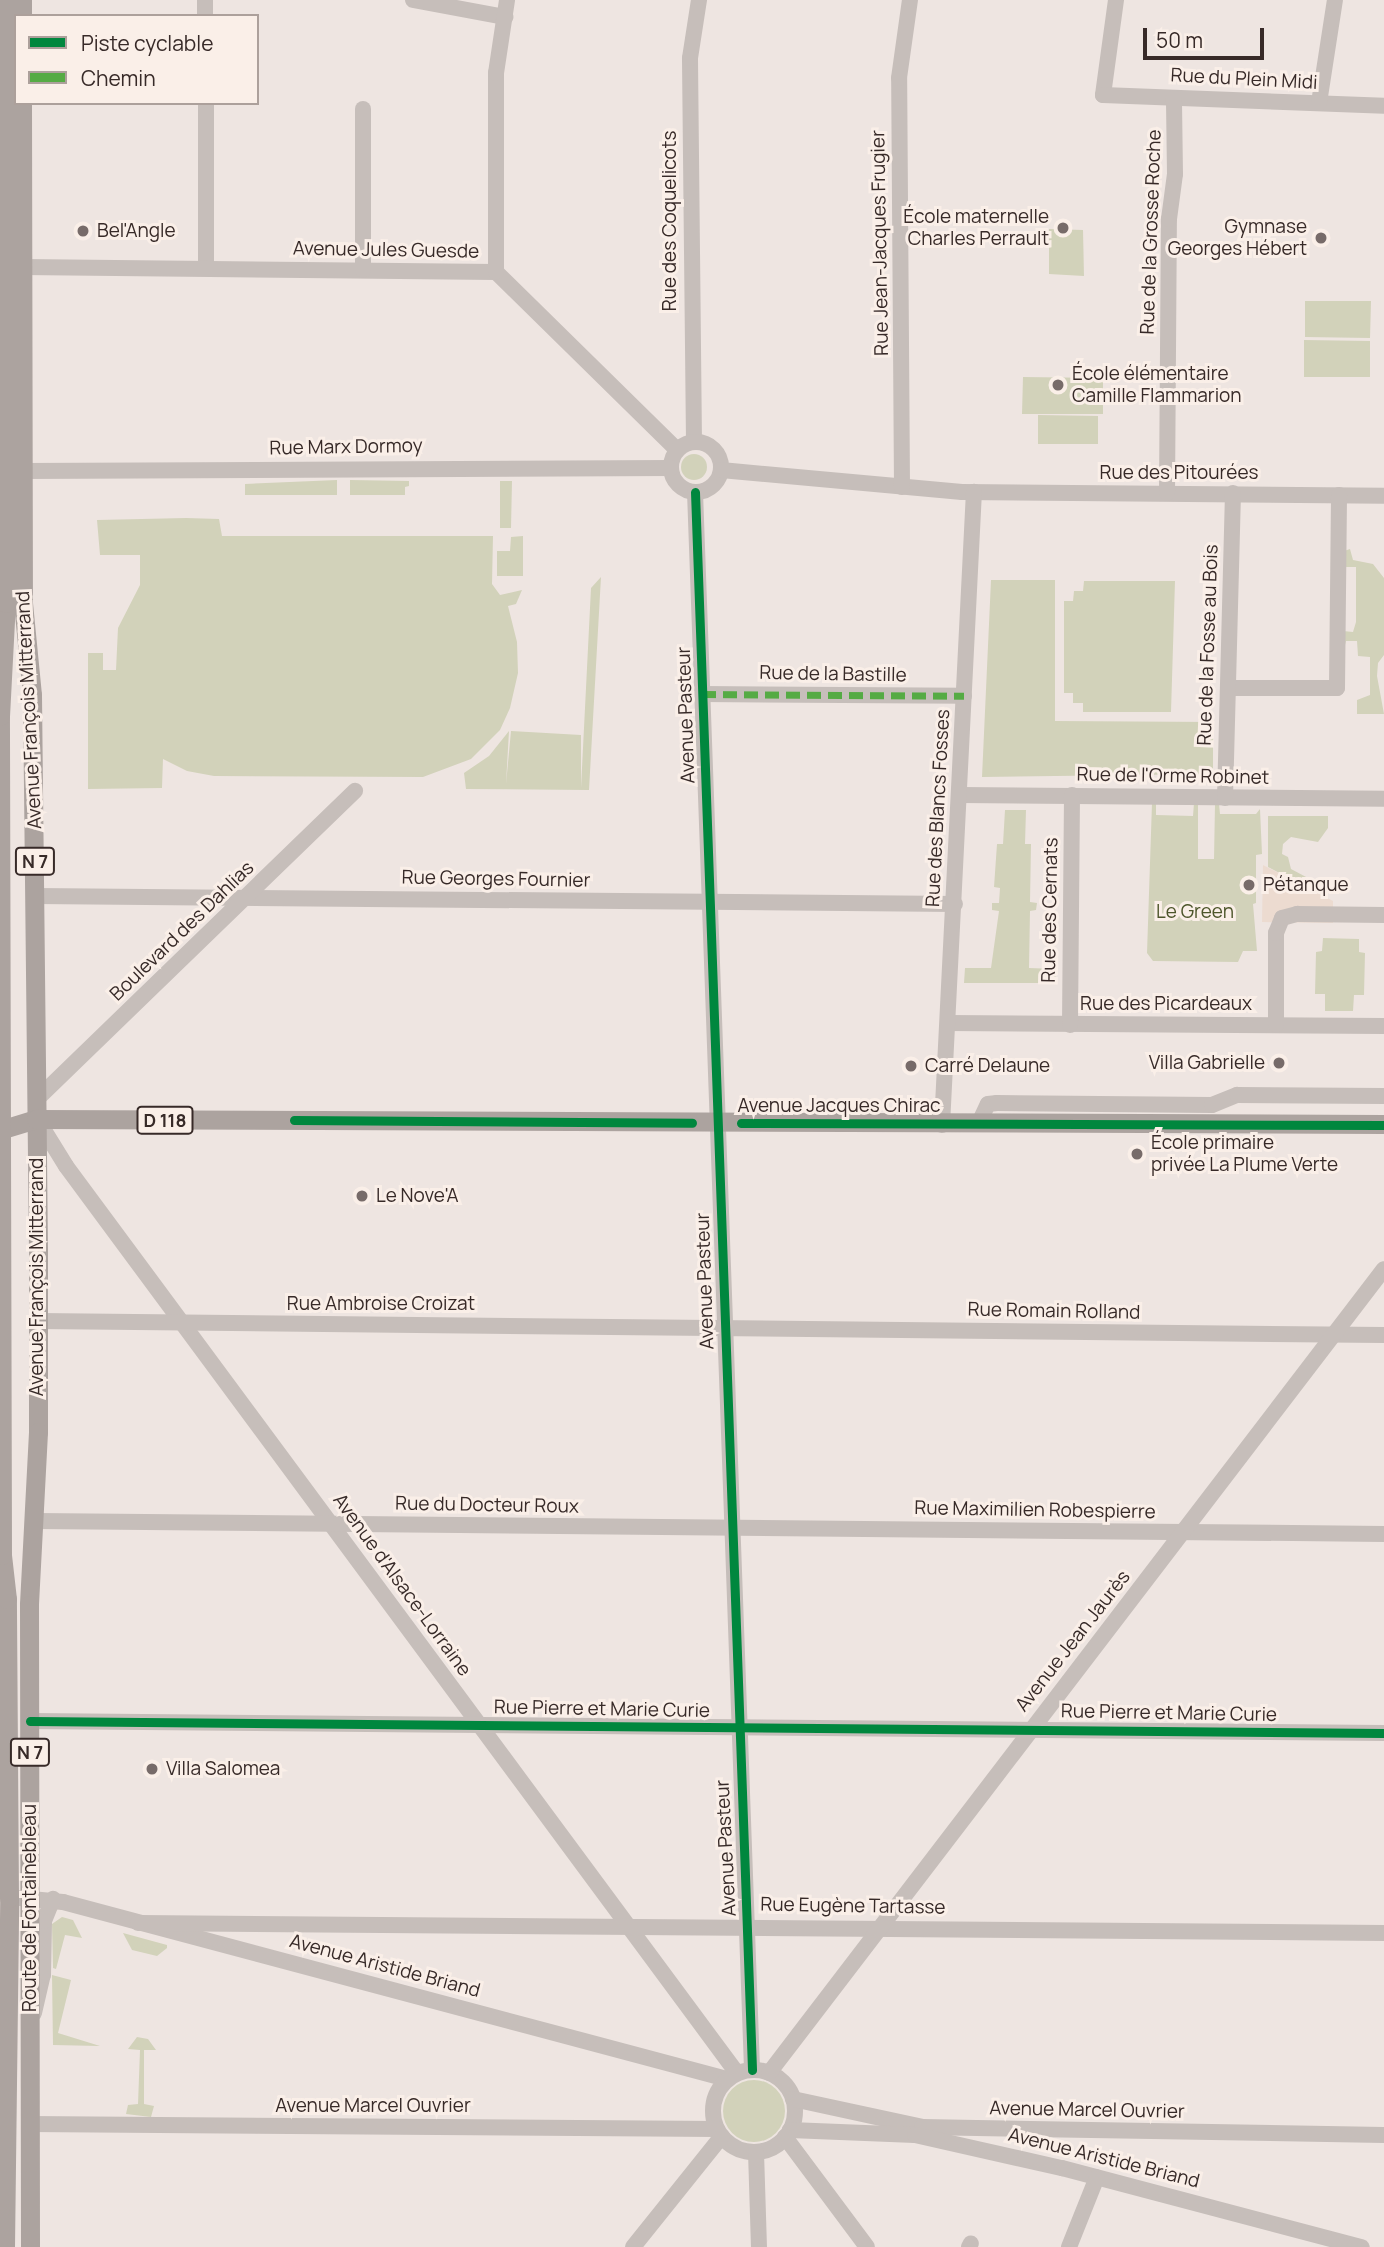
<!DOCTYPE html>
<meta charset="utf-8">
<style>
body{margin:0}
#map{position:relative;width:1384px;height:2247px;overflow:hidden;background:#eee5e1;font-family:Manrope,sans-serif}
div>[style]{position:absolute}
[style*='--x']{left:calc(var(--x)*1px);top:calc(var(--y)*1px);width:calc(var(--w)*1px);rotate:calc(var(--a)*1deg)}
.green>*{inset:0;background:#d2d2ba}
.round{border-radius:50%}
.plaza>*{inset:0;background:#ecdbd0}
.minor>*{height:16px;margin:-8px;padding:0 8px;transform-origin:8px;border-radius:8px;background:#c6beba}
.minor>.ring{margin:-8px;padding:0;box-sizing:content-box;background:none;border:16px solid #c6beba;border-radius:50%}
.major>*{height:19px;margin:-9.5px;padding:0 9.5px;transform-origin:9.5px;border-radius:9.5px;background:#aca39f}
.quiet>*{height:7px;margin-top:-3.5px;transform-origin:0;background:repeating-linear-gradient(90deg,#55ab44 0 14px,transparent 0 21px)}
.cycleway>*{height:9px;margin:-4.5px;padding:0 4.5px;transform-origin:4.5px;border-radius:4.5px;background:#00873e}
.dots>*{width:19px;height:19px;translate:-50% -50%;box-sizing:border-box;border:4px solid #faefe8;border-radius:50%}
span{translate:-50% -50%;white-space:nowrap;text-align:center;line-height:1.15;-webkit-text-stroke:6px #faefe8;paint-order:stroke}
.shield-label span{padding:2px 5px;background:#faefe8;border:2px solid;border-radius:5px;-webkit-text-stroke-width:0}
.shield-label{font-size:18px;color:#372a28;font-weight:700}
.street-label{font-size:19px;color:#372a28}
.poi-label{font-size:19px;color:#372a28}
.right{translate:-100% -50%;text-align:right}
.left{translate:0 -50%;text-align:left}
.park-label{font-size:19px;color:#4d562b}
.legend{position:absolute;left:14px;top:14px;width:245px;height:91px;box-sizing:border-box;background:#faefe8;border:2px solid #aca09b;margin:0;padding:9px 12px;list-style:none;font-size:21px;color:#372a28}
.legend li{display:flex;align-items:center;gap:14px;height:35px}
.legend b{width:35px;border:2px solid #aca09b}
.scale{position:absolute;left:1143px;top:28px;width:121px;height:32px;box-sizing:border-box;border:4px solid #372a28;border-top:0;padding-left:9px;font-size:21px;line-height:24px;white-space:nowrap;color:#372a28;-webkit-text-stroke:5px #faefe8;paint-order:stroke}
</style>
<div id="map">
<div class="green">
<i style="clip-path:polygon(1049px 229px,1083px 230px,1084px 276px,1049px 274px)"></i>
<i style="clip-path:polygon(1305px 301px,1371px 301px,1370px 338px,1305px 337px)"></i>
<i style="clip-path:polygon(1304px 340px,1370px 341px,1370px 377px,1304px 377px)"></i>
<i style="clip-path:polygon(1023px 377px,1103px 378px,1103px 414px,1022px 414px)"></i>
<i style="clip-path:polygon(1038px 415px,1098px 416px,1098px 444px,1038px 444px)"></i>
<i class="round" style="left:681px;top:454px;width:26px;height:26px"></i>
<i style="clip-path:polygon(337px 480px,337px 495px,245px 495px,245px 484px)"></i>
<i style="clip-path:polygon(350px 480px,409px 481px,409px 486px,405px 487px,405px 495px,350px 495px)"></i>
<i style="clip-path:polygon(500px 481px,512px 481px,511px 528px,500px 528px)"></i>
<i style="clip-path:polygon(186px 518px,219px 519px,222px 536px,493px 536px,492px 584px,500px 595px,522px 590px,516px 604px,508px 606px,517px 642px,518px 673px,510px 708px,500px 730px,471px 759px,423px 777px,214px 776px,187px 771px,163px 759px,162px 788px,88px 789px,88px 653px,103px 653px,103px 670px,116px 670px,118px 628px,140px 585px,140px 555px,100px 555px,97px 520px)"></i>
<i style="clip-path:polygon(523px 536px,523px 576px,497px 576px,497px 551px,510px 551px,511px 537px)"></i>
<i style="clip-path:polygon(1350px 549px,1353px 560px,1373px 564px,1384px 578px,1384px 655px,1378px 663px,1377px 676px,1384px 714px,1357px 714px,1357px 700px,1370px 695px,1370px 657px,1358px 656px,1357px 641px,1346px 641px,1343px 653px,1343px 631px,1353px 632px,1356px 622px,1356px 567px,1344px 567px,1344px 551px)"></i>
<i style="clip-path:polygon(601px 577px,589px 790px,466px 789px,464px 773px,489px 756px,509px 731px,506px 784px,511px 731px,581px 735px,581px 788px,591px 588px)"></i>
<i style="clip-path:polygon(991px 580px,1055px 580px,1055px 721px,1213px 722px,1213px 774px,982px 777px)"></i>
<i style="clip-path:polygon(1084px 581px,1175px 581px,1171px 712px,1083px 712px,1083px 703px,1073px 703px,1073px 693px,1064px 693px,1064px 601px,1073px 601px,1074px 591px,1083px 591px)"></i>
<i style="clip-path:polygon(1152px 803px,1156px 803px,1156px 815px,1193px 816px,1194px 803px,1198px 803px,1198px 859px,1214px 859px,1215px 804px,1219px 804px,1220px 814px,1256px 814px,1260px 809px,1262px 854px,1256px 855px,1256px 903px,1253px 904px,1257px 951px,1243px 951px,1238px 962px,1153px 961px,1147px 953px)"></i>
<i style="clip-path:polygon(1005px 810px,1026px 810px,1025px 844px,1031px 844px,1030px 902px,1037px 903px,1036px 910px,1030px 911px,1029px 968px,1056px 969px,1055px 983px,964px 983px,965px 968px,991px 968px,999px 911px,992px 910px,992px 903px,999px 903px,1000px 888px,994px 887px,997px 844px,1003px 844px)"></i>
<i style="clip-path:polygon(1268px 816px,1328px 816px,1328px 828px,1318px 842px,1291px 837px,1283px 844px,1282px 854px,1288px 857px,1291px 869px,1308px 878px,1304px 886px,1268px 867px)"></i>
<i style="clip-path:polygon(1323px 938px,1359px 939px,1359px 952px,1365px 953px,1364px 995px,1354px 995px,1353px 1011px,1325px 1011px,1325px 994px,1315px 994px,1316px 952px,1322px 951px)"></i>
<i style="clip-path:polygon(62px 1917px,73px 1920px,82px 1938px,65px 1935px,56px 1969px,53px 1968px,52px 1924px)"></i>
<i style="clip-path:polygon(123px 1933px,167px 1945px,167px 1948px,157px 1956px,132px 1950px)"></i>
<i style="clip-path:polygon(52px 1975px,71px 1980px,58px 2033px,100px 2046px,53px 2045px)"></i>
<i style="clip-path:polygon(137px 2037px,148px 2039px,156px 2050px,144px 2050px,144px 2104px,154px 2106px,151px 2117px,126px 2114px,128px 2105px,138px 2104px,140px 2050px,128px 2049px)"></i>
<i class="round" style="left:723px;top:2080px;width:62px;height:62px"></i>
</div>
<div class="plaza">
<i style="clip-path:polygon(1263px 865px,1333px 901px,1333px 923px,1262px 922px)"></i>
</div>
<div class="minor">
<i style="--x:205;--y:0;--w:16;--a:90"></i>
<i style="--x:413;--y:0;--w:94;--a:10.5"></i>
<i style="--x:1116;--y:0;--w:96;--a:97.8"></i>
<i style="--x:1103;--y:95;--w:281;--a:2.2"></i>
<i style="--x:206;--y:103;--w:165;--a:90"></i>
<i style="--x:1319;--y:103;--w:104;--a:-81.2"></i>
<i style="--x:22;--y:267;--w:474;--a:0.6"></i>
<i style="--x:496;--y:272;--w:254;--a:44.5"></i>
<i style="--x:363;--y:270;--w:161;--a:-90"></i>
<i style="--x:496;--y:272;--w:199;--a:-90"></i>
<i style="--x:496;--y:73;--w:74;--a:-81.4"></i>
<i style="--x:694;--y:442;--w:384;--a:-90.6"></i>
<i style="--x:690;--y:58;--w:59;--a:-81.2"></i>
<i class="ring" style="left:671px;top:442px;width:34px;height:34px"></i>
<i style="--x:721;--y:470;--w:242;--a:5.2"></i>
<i style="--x:962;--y:492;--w:422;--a:0.5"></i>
<i style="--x:23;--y:471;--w:648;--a:-0.27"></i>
<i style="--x:902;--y:487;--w:409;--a:-90.4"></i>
<i style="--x:899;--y:78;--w:79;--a:-82"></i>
<i style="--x:695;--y:492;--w:1579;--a:87.93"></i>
<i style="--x:1167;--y:493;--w:274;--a:-89.6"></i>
<i style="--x:1169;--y:219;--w:45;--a:-82.4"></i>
<i style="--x:1175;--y:174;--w:76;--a:-90.8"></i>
<i style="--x:1230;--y:688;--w:107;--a:0"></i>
<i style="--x:1337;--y:688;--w:193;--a:-89.4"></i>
<i style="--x:702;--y:694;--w:262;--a:0.4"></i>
<i style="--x:961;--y:795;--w:423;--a:0.5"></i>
<i style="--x:1225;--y:798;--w:305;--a:-88.5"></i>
<i style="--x:36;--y:896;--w:919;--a:0.5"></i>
<i style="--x:948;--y:1023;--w:436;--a:0.4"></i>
<i style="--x:1070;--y:1025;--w:230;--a:-89.5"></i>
<i style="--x:1276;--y:1025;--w:92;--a:-90"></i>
<i style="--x:1276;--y:933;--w:16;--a:-68"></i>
<i style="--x:1282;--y:918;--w:16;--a:-15"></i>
<i style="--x:1297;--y:914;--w:87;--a:0.7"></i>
<i style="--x:37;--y:1099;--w:443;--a:-44.1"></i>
<i style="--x:37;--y:1119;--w:55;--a:58.3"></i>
<i style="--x:66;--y:1166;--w:1128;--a:53.51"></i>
<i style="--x:979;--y:1123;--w:21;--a:-65"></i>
<i style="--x:988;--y:1104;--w:9;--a:-6"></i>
<i style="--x:997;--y:1103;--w:215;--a:0.5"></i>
<i style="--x:1212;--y:1105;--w:27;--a:-22"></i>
<i style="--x:1237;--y:1095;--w:147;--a:0.4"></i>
<i style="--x:942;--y:1125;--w:634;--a:-87.11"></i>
<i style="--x:38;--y:1321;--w:1346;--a:0.6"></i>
<i style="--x:35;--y:1521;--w:1349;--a:0.55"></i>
<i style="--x:30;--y:1721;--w:1354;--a:0.51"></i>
<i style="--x:20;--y:1898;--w:43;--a:5.3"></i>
<i style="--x:63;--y:1902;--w:687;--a:14.93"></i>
<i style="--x:138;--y:1923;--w:1246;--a:0.46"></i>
<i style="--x:34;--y:2013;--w:39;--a:-77"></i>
<i style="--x:43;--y:1975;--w:54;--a:-88.9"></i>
<i style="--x:44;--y:1921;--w:24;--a:-68"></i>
<i class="ring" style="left:713px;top:2070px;width:66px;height:66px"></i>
<i style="--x:769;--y:2073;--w:1012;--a:-52.59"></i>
<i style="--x:793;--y:2099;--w:132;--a:12.2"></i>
<i style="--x:922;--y:2127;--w:462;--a:1"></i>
<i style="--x:29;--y:2124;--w:688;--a:0.42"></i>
<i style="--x:790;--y:2130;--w:125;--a:2.3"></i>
<i style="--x:915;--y:2135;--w:151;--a:12.7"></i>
<i style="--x:1062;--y:2168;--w:310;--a:14.8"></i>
<i style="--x:785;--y:2137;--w:137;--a:53.3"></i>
<i style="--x:756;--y:2152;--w:95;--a:88.2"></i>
<i style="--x:633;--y:2247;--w:142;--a:-51.3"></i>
<i style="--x:969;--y:2247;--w:4;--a:-63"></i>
<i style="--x:1069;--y:2247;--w:75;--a:-68.2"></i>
</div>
<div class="major">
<i style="--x:22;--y:0;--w:16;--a:90"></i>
<i style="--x:22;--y:103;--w:500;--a:89.89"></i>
<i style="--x:23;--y:603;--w:92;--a:84.4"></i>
<i style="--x:32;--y:695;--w:554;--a:89.38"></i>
<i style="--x:38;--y:1249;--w:183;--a:90"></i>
<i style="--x:38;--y:1432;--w:173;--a:93"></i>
<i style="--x:29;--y:1605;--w:642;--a:89.91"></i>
<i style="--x:0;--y:1130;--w:38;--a:-17"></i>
<i style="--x:36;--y:1119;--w:1348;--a:0.21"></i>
<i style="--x:5;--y:2247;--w:349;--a:-89.3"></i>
<i style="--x:9;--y:1898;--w:299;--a:-90.4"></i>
<i style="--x:7;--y:1599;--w:44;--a:-96.5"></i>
<i style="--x:2;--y:1555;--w:839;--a:-90.14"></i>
<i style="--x:0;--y:716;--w:113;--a:-87"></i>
<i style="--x:6;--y:603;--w:603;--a:-90"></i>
</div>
<div class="quiet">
<i style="--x:702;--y:694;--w:262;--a:0.4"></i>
</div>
<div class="cycleway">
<i style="--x:695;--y:492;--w:1579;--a:87.93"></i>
<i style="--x:294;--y:1120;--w:398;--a:0.4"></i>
<i style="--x:741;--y:1123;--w:643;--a:0.18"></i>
<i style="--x:30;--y:1721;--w:1354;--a:0.51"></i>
</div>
<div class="dots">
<i style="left:1063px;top:228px;background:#776b69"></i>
<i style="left:83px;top:231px;background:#776b69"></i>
<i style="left:1321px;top:238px;background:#776b69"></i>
<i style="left:1058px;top:385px;background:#776b69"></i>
<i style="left:1249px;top:885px;background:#776b69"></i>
<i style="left:1279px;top:1063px;background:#776b69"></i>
<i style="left:911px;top:1066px;background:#776b69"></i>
<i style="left:1137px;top:1154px;background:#776b69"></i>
<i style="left:362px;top:1196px;background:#776b69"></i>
<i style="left:152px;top:1769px;background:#776b69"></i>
</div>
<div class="shield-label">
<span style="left:35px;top:861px">N 7</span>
<span style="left:165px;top:1120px">D 118</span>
<span style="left:30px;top:1752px">N 7</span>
</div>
<div class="street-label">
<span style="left:1244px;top:79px;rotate:3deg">Rue du Plein Midi</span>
<span style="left:670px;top:221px;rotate:-90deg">Rue des Coquelicots</span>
<span style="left:1151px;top:232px;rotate:-88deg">Rue de la Grosse Roche</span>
<span style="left:880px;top:243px;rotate:-91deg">Rue Jean-Jacques Frugier</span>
<span style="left:386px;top:250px;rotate:1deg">Avenue Jules Guesde</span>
<span style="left:346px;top:447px;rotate:-1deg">Rue Marx Dormoy</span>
<span style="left:1179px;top:473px">Rue des Pitourées</span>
<span style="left:1208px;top:645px;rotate:-88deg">Rue de la Fosse au Bois</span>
<span style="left:833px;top:674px;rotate:1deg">Rue de la Bastille</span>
<span style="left:29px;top:710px;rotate:-93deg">Avenue François Mitterrand</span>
<span style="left:686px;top:715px;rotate:-92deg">Avenue Pasteur</span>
<span style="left:1173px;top:776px;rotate:1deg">Rue de l'Orme Robinet</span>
<span style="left:938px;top:808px;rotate:-87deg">Rue des Blancs Fosses</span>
<span style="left:496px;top:879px;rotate:1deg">Rue Georges Fournier</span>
<span style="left:1050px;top:910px;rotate:-89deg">Rue des Cernats</span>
<span style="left:182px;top:931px;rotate:-44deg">Boulevard des Dahlias</span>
<span style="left:1166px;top:1004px">Rue des Picardeaux</span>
<span style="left:839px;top:1106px">Avenue Jacques Chirac</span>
<span style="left:37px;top:1277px;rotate:-90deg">Avenue François Mitterrand</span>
<span style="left:705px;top:1281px;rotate:-92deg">Avenue Pasteur</span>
<span style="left:381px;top:1304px">Rue Ambroise Croizat</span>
<span style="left:1054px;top:1311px;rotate:1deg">Rue Romain Rolland</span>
<span style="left:487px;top:1505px;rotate:1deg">Rue du Docteur Roux</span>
<span style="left:1035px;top:1510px;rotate:1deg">Rue Maximilien Robespierre</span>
<span style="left:402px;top:1585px;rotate:54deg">Avenue d'Alsace-Lorraine</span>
<span style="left:1073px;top:1641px;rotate:-52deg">Avenue Jean Jaurès</span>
<span style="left:602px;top:1709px;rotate:1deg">Rue Pierre et Marie Curie</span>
<span style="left:1169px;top:1713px;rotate:1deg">Rue Pierre et Marie Curie</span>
<span style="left:726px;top:1848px;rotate:-93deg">Avenue Pasteur</span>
<span style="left:853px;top:1906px;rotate:1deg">Rue Eugène Tartasse</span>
<span style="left:30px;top:1908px;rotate:-90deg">Route de Fontainebleau</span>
<span style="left:385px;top:1966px;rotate:15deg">Avenue Aristide Briand</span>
<span style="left:373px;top:2106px">Avenue Marcel Ouvrier</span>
<span style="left:1087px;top:2110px;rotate:1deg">Avenue Marcel Ouvrier</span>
<span style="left:1104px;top:2158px;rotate:14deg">Avenue Aristide Briand</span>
</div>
<div class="poi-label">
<span class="right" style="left:1049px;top:228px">École maternelle<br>Charles Perrault</span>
<span class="right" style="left:1307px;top:238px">Gymnase<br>Georges Hébert</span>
<span class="left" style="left:97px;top:231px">Bel'Angle</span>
<span class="left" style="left:1072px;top:385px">École élémentaire<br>Camille Flammarion</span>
<span class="left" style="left:1263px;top:885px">Pétanque</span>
<span class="right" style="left:1265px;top:1063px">Villa Gabrielle</span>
<span class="left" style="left:925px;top:1066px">Carré Delaune</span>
<span class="left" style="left:1151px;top:1154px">École primaire<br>privée La Plume Verte</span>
<span class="left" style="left:376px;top:1196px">Le Nove'A</span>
<span class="left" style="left:166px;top:1769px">Villa Salomea</span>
</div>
<div class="park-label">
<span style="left:1195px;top:912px">Le Green</span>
</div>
<ul class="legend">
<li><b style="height:9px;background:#00873e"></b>Piste cyclable</li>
<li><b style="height:9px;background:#55ab44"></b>Chemin</li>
</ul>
<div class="scale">50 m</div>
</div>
